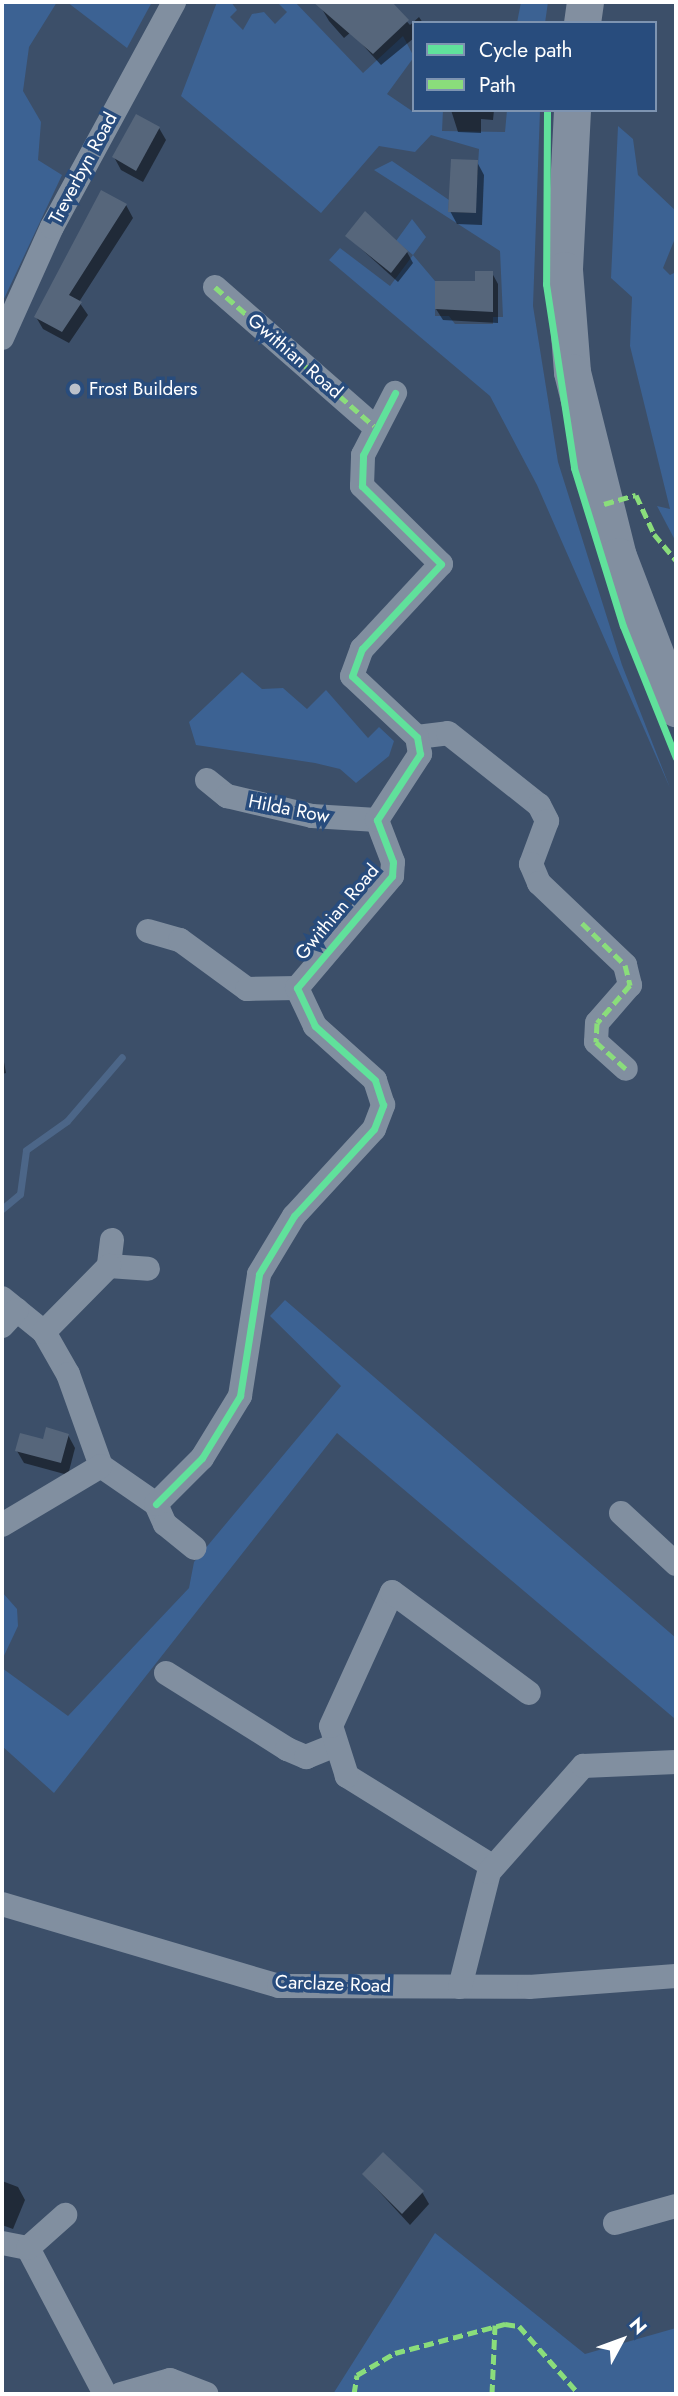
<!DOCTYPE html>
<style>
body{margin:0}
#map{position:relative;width:678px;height:2396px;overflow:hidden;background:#3c4f69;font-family:Jost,sans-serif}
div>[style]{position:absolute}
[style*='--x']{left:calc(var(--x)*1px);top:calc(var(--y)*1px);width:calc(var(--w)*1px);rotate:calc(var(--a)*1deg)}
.green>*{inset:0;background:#3c6293}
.shadow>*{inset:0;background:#0007}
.stream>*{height:7px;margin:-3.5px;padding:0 3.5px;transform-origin:3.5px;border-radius:3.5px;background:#4c6688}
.building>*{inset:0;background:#56667b}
.minor>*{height:24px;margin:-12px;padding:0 12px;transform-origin:12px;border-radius:12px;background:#818fa0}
.highway>*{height:37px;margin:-18.5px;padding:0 18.5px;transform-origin:18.5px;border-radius:18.5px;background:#828fa0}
.quiet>*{height:5px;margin-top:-2.5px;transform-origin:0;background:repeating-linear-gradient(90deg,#8add7b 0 10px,transparent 0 15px)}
.cycleway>*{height:7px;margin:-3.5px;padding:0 3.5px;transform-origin:3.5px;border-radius:3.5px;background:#60e19b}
.dots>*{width:19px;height:19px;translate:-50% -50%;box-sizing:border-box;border:4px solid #284c7d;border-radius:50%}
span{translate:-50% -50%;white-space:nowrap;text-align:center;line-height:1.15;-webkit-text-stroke:7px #284c7d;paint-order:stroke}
.street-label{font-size:19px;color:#fff}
.poi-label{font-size:19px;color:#fff}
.left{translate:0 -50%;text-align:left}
.frame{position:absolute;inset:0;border:4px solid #fff;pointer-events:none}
.legend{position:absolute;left:412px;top:21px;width:245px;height:91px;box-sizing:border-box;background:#284c7d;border:2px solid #7e94b1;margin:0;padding:9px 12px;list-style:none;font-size:21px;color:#fff}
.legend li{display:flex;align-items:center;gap:14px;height:35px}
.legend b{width:35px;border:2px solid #7e94b1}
.north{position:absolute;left:587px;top:2305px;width:70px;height:70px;-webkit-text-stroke:5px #284c7d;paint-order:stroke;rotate:49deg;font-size:19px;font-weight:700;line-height:28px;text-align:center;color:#fff}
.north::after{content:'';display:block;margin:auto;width:24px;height:32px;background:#fff;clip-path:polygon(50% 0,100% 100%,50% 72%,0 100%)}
</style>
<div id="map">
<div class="green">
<i style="clip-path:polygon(2px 2px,57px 2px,29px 47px,23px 91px,41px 122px,38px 160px,62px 175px,2px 303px)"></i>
<i style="clip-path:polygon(67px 2px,152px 2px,127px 48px)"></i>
<i style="clip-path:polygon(217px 2px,231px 2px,237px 10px,230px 17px,243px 30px,252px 14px,264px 12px,275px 24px,287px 12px,277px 2px,295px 2px,363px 73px,403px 36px,414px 57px,387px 94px,412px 111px,443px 110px,442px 131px,505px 132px,507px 110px,540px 110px,533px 306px,558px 462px,622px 665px,670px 788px,537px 485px,490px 396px,329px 260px,340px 248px,390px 286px,413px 255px,396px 241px,412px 219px,426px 237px,413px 255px,435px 281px,435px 316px,449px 316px,455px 324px,493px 324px,493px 317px,503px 317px,500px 251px,374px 170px,392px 161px,449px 200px,448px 212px,475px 213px,479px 149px,431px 135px,415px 152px,379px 146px,321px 213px,181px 96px)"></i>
<i style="clip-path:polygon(521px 2px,548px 2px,545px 23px,517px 23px)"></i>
<i style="clip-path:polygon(618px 126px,633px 139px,638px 175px,676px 211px,676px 236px,663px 268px,670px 275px,676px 272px,676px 542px,657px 506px,670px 509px,630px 346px,632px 297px,611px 278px)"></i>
<i style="clip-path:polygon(242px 672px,262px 689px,283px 688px,307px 709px,326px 690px,368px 738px,379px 727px,394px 741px,389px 756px,356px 783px,340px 769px,315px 763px,196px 745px,189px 722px)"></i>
<i style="clip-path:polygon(285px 1300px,676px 1638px,674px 1718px,337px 1433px,54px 1793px,2px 1746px,2px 1668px,68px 1716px,189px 1588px,194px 1562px,341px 1386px,270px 1316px)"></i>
<i style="clip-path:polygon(2px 1592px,17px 1609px,18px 1626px,2px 1660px)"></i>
<i style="clip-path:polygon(435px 2233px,585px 2354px,676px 2328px,676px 2394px,333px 2394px)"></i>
</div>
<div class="shadow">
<i style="clip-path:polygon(330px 2px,389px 2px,410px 25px,419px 17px,423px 23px,414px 23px,414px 38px,381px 65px,351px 32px,344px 38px,329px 21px,322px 9px)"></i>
<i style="clip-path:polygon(451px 110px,494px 110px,493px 120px,481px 119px,481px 133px,458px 132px)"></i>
<i style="clip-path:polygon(159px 128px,166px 140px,143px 182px,121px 170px,114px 157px)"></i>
<i style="clip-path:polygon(477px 162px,484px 175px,482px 225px,457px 224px,450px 211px)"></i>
<i style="clip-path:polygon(126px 205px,133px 218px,79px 302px,88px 315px,69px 343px,43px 329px,36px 317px)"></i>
<i style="clip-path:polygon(347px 236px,407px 252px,413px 263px,398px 282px)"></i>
<i style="clip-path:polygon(492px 273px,498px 284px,498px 323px,443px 320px,436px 309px)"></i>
<i style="clip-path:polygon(2px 1051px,6px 1073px,2px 1074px)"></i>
<i style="clip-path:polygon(68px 1435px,75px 1448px,68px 1475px,24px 1463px,17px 1451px)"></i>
<i style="clip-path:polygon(364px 2175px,422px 2192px,429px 2204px,410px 2225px)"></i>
<i style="clip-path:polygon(2px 2181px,18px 2187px,25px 2200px,13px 2229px,2px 2225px)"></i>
</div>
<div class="stream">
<i style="--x:2;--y:1209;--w:23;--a:-40"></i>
<i style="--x:20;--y:1194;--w:44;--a:-82.2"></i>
<i style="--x:26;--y:1150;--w:50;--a:-35.3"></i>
<i style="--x:67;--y:1121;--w:84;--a:-49.3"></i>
</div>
<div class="building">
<i style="clip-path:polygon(313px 2px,392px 2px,409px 20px,373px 54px)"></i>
<i style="clip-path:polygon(136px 114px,160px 127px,136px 171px,112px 157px)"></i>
<i style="clip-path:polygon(451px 159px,478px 160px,476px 213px,448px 212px)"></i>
<i style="clip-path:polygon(101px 190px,127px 204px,69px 295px,82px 302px,62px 332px,34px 317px)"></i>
<i style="clip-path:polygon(365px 211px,408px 251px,391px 273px,345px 236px)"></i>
<i style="clip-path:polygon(475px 271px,493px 271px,493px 312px,435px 309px,435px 281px,475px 281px)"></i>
<i style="clip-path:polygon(46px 1427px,69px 1434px,61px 1463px,15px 1451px,20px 1433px,43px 1439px)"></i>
<i style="clip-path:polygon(383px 2152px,424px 2191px,402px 2214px,362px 2174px)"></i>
</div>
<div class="minor">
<i style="--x:215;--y:287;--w:211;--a:41.2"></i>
<i style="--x:2;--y:338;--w:122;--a:-65.8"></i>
<i style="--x:52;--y:227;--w:256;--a:-61.5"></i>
<i style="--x:417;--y:737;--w:31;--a:-7"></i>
<i style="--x:448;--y:733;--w:116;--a:38.4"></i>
<i style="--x:539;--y:805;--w:18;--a:63"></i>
<i style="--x:547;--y:821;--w:46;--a:110.4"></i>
<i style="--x:531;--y:864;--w:21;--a:67"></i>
<i style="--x:539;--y:883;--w:119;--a:43.6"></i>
<i style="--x:625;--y:965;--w:21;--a:76"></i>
<i style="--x:630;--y:985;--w:50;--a:131"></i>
<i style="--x:597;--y:1023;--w:19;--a:93"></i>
<i style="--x:596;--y:1042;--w:40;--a:42"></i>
<i style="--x:207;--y:780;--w:26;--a:39"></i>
<i style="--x:227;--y:796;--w:87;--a:13.2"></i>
<i style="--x:312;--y:816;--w:65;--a:3.5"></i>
<i style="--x:148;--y:931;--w:33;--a:16"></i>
<i style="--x:180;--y:940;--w:83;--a:36.2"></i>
<i style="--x:247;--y:989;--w:50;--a:-1.1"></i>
<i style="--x:112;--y:1240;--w:26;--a:97"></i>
<i style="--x:109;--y:1266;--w:39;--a:4"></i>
<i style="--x:2;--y:1298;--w:54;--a:39"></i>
<i style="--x:44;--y:1332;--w:48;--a:60.3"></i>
<i style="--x:68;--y:1374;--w:98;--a:70.3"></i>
<i style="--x:101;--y:1466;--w:67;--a:34.6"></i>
<i style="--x:156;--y:1504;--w:22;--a:66"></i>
<i style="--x:165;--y:1524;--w:38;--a:39"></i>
<i style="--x:2;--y:1326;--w:22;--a:-47"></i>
<i style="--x:44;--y:1332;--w:93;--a:-45.4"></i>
<i style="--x:156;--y:1504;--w:65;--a:-45"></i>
<i style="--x:202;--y:1458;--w:73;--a:-58.5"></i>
<i style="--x:240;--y:1396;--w:123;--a:-81.1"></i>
<i style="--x:259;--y:1274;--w:68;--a:-58.9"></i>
<i style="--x:294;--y:1216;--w:118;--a:-47.4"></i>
<i style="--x:374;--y:1129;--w:26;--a:-69"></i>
<i style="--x:383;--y:1105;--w:26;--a:-108"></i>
<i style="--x:375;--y:1080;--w:81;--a:-138"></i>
<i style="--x:315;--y:1026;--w:42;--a:-115.3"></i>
<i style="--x:297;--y:988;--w:147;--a:-49.7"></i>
<i style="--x:392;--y:876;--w:14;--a:-86"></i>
<i style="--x:393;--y:862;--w:45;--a:-110.9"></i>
<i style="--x:377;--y:820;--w:79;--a:-56.9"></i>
<i style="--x:420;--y:754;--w:17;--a:-100"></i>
<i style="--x:417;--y:737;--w:89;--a:-136.8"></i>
<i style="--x:352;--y:676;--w:29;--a:-70"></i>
<i style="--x:362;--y:649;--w:116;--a:-47.1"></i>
<i style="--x:441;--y:564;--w:111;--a:-135.4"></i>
<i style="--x:362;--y:486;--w:31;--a:-88"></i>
<i style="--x:363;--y:455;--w:70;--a:-62.7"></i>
<i style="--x:621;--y:1513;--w:75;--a:42.8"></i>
<i style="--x:2;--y:1525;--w:115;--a:-30.8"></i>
<i style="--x:166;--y:1673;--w:143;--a:32.1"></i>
<i style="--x:287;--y:1749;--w:21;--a:23"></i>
<i style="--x:306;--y:1757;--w:31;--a:-22"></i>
<i style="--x:492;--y:1866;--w:171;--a:-148.2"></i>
<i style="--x:347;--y:1776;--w:52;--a:-107.7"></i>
<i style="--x:331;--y:1726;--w:147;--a:-65.5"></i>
<i style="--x:392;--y:1592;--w:170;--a:36.4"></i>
<i style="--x:2;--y:1904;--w:289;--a:16.5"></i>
<i style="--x:279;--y:1986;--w:250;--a:0.2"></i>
<i style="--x:529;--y:1987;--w:147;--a:-4.3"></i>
<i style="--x:460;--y:1987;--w:119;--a:-75.8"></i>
<i style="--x:489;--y:1872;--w:142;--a:-48.4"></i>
<i style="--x:583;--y:1766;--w:93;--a:-2.5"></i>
<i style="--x:615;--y:2223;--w:63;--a:-15.6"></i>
<i style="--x:2;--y:2243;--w:26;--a:11"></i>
<i style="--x:28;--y:2248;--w:165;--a:62.2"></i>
<i style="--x:28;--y:2248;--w:50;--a:-41.7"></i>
<i style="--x:121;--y:2394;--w:51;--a:-15.9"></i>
<i style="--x:170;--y:2380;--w:39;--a:21"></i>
</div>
<div class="highway">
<i style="--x:582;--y:23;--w:21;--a:-82"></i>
<i style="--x:572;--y:110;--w:160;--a:92.9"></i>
<i style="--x:564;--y:270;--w:102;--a:85.5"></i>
<i style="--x:572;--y:372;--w:190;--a:76"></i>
<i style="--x:618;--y:556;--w:163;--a:69.1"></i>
</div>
<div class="quiet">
<i style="--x:215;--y:287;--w:211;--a:41.2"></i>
<i style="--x:604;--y:504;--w:33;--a:-16"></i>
<i style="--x:636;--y:495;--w:43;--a:65.2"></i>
<i style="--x:654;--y:534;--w:34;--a:50"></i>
<i style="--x:582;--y:923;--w:60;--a:44.3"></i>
<i style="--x:625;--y:965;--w:21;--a:76"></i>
<i style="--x:630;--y:985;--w:50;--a:131"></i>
<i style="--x:597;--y:1023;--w:19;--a:93"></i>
<i style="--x:596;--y:1042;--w:40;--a:42"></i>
<i style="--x:354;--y:2394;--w:19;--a:-81"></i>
<i style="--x:357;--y:2375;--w:44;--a:-30.1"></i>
<i style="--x:395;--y:2353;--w:114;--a:-14.8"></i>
<i style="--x:505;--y:2324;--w:14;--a:8"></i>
<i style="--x:519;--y:2326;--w:91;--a:48.6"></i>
<i style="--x:492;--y:2394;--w:69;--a:-87.5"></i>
</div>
<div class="cycleway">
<i style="--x:547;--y:110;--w:174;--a:90.3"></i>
<i style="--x:546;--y:284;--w:186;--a:81.3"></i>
<i style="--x:574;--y:468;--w:165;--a:72.8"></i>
<i style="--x:623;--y:626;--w:142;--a:68.1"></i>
<i style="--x:156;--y:1504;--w:65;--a:-45"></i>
<i style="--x:202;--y:1458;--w:73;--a:-58.5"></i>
<i style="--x:240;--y:1396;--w:123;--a:-81.1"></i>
<i style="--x:259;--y:1274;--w:68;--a:-58.9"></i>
<i style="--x:294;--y:1216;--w:118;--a:-47.4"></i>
<i style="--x:374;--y:1129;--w:26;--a:-69"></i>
<i style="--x:383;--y:1105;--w:26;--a:-108"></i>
<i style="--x:375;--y:1080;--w:81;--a:-138"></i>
<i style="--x:315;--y:1026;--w:42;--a:-115.3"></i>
<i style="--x:297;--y:988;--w:147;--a:-49.7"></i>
<i style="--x:392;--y:876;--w:14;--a:-86"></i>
<i style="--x:393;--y:862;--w:45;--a:-110.9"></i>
<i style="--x:377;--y:820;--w:79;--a:-56.9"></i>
<i style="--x:420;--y:754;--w:17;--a:-100"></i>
<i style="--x:417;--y:737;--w:89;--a:-136.8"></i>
<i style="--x:352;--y:676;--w:29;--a:-70"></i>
<i style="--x:362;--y:649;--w:116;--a:-47.1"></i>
<i style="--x:441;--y:564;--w:111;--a:-135.4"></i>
<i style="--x:362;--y:486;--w:31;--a:-88"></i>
<i style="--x:363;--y:455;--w:70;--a:-62.7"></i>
</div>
<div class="dots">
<i style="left:75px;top:389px;background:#bbc1ca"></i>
</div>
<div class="street-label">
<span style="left:83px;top:168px;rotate:-62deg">Treverbyn Road</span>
<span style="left:295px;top:356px;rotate:41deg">Gwithian Road</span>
<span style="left:289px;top:809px;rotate:11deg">Hilda Row</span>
<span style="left:337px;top:912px;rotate:-50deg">Gwithian Road</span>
<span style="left:333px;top:1984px;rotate:2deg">Carclaze Road</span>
</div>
<div class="poi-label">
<span class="left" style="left:89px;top:389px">Frost Builders</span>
</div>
<div class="frame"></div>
<ul class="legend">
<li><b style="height:9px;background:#60e19b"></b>Cycle path</li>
<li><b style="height:9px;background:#8add7b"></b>Path</li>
</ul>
<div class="north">N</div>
</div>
